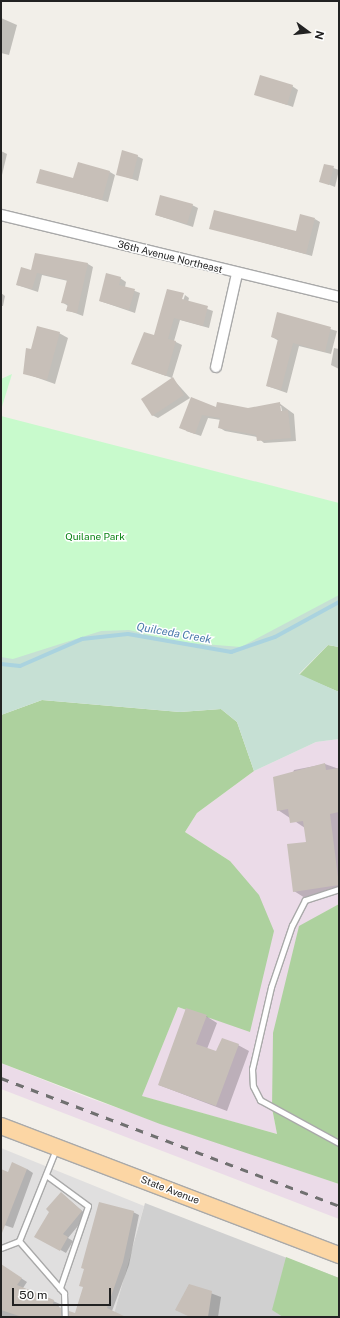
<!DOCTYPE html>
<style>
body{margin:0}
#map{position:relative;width:340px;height:1318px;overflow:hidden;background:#f2efe9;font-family:"Public Sans",sans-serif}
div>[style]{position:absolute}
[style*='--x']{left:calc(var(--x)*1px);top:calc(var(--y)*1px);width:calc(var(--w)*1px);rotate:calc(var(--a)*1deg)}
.residential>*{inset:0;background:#e0dfdf}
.industrial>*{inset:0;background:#ebdbe8}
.religious>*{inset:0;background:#d0d0d0}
.forest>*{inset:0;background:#add19e}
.wetland>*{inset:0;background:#c6e0d4}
.park>*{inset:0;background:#c8facc}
.shadow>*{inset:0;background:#0003}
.stream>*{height:4px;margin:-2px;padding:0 2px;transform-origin:2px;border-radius:2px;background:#aad3df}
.building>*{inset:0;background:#c7bfb8}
.roads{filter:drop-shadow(1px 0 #a9a9a9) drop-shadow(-1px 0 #a9a9a9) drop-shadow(0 1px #a9a9a9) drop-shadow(0 -1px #a9a9a9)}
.service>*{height:5px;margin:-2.5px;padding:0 2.5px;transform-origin:2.5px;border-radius:2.5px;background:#fff}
.minor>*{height:10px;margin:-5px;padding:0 5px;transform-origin:5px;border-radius:5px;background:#fff}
.primary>*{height:16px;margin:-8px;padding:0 8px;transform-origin:8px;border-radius:8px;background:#fcd6a4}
.rail>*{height:3px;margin-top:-1.5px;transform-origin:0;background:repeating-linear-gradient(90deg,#707070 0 8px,transparent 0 16px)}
span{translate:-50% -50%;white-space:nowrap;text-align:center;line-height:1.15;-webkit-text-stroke:3px #fff;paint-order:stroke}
.street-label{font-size:10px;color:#222}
.park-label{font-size:10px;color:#0c8416}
.water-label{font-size:11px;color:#4a7aab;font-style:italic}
.frame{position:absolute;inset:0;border:2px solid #222;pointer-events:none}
.north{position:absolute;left:288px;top:12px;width:40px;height:40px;-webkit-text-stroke:3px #fff;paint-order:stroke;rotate:105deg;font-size:11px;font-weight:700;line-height:16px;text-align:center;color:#222}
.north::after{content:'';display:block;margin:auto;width:14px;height:18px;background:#222;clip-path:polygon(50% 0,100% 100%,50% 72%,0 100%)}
.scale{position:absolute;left:12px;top:1288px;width:99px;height:18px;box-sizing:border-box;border:2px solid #222;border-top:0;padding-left:5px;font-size:12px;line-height:14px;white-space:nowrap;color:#222;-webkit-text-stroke:3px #fff;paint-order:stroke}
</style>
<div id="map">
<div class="residential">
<i style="clip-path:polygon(1px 1148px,144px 1206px,113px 1317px,1px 1317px)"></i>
</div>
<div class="industrial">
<i style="clip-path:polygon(339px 739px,339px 904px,299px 927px,272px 1108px,277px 1134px,141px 1096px,178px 1007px,250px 1031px,230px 861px,185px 832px,197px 813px,254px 771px,316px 742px)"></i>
<i style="clip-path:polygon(1px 1063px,89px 1098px,339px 1184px,339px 1219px,1px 1089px)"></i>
</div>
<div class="religious">
<i style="clip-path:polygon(145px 1203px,339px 1278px,339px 1317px,113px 1317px)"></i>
</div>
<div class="forest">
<i style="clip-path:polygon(328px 645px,339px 647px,339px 692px,299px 675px)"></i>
<i style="clip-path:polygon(42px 700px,180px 712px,221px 709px,237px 722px,254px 771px,197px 813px,185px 832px,230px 861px,259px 895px,274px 931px,250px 1032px,178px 1007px,142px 1096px,277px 1134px,272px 1108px,273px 1033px,299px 926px,339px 904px,339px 1184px,160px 1124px,1px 1063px,1px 715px)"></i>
<i style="clip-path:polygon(286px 1257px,339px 1278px,339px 1317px,283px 1317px,272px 1310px)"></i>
</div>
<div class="wetland">
<i style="clip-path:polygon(339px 575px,339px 647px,328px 645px,299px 674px,339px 692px,339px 739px,316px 742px,254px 771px,237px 722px,221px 709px,180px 712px,42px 700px,1px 715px,1px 578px)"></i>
</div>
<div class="park">
<i style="clip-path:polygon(12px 374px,1px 410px,1px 379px)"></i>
<i style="clip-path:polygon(1px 416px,339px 503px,339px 595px,241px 647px,178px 642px,129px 630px,101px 631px,13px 659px,1px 657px)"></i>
</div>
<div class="shadow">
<i style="clip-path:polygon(1px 18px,17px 25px,9px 55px,1px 53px)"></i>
<i style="clip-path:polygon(292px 86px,298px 90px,293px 107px,256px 94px)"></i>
<i style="clip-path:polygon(1px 151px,7px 154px,2px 175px,1px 174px)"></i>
<i style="clip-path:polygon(137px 156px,143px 159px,138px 181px,117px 174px)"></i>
<i style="clip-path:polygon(325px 165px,339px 170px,335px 187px,320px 181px)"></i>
<i style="clip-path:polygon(110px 172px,115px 175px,108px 202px,37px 182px,74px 180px)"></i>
<i style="clip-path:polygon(192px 205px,198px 208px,193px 227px,156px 215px)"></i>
<i style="clip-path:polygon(315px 219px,320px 222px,312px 256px,210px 228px,297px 232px)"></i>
<i style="clip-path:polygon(88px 264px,93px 267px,83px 316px,67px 310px,68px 306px,62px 302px,68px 281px,42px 275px,38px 292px,17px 285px,31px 271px)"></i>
<i style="clip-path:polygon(120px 278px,126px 282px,125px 287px,140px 293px,135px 313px,100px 301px)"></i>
<i style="clip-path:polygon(1px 293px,5px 296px,3px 306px,1px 306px)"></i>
<i style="clip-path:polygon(185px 295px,189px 298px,188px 302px,213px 311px,209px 328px,180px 320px,174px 341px,182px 345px,172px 378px,133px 364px,182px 304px)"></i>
<i style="clip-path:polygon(278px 314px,337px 331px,331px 354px,299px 346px,287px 393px,267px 386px,279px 341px,272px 337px)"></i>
<i style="clip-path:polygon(59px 333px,68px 338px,55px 384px,24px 373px)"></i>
<i style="clip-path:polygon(334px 348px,339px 349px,339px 369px,331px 365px)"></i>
<i style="clip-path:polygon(173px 379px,190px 398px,158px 418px,152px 415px)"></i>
<i style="clip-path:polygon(evenodd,191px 399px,217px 408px,248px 409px,279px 403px,294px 414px,296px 441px,264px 443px,257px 437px,225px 431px,220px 428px,221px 420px,208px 418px,201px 436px,186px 431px,191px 399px,279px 406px,281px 406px,283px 416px,281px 416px,279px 406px)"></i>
<i style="clip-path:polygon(325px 764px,339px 769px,339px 893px,305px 898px,294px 891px,307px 842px,305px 828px,278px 810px,294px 770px)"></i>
<i style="clip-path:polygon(206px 1016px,217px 1023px,207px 1049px,217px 1052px,238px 1045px,249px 1051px,227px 1111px,159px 1085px)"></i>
<i style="clip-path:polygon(27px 1169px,33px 1173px,13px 1228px,4px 1225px,1px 1231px,1px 1170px,9px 1173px)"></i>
<i style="clip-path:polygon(61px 1193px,87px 1215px,68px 1238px,73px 1241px,66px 1253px,36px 1236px)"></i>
<i style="clip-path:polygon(133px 1212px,139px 1215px,129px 1265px,112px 1311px,118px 1317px,80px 1317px)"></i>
<i style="clip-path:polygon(1px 1265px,27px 1282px,23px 1288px,60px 1304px,58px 1308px,63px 1311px,61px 1317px,1px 1317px)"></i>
<i style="clip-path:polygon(189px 1285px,221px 1297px,218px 1317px,193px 1317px,176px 1310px)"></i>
</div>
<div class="stream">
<i style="--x:1;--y:664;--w:19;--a:6"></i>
<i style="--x:20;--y:666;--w:68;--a:-23.5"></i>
<i style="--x:82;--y:639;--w:46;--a:-6.2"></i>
<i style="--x:128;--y:634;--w:105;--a:9.9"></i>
<i style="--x:231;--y:652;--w:46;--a:-18.8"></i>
<i style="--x:275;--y:637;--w:73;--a:-28.7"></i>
</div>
<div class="building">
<i style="clip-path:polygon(260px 75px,293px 85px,287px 105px,254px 95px)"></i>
<i style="clip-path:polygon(122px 150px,138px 155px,132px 179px,116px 175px)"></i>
<i style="clip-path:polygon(78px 162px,110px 171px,102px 200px,36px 183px,40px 169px,73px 178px)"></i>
<i style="clip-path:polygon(324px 164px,334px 166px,329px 185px,319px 182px)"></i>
<i style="clip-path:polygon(160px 195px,193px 204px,187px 224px,155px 215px)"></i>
<i style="clip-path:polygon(214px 210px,296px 231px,300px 214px,315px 218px,306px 254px,209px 229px)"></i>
<i style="clip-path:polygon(35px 253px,88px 263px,77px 313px,66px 311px,68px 304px,61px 303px,67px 280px,37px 273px,32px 289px,16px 285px,21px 267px,31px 270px)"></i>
<i style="clip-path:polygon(106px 273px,121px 277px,119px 285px,135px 289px,129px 310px,99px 301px)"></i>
<i style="clip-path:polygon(167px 289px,184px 293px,182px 299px,208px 306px,203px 326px,174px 318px,168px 339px,176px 341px,166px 376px,131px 364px,144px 332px,154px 335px)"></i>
<i style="clip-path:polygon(277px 312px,331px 327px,325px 352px,293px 343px,281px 390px,266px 386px,278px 339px,271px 337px)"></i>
<i style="clip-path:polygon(37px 326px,60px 332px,47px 380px,23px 374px,26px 348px,31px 349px)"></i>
<i style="clip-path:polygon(173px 377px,184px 395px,152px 416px,141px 399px)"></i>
<i style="clip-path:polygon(191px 397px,216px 407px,217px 402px,248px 408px,280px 402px,281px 411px,288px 410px,291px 438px,257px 441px,256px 435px,218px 428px,220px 418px,202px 415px,195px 434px,179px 428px)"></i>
<i style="clip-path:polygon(325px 763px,326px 770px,339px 768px,339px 812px,330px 814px,339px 885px,293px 892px,287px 844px,306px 842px,303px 821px,290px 823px,288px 809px,277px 811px,273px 777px)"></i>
<i style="clip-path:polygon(186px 1008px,207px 1015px,196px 1044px,216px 1051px,222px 1038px,239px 1044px,216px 1106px,158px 1085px)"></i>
<i style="clip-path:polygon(12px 1162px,27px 1169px,2px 1233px,1px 1169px,8px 1172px)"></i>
<i style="clip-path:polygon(61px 1192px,82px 1211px,63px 1234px,68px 1237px,60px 1251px,34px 1237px,49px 1212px,46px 1209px)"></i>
<i style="clip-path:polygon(99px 1202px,134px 1211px,123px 1262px,107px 1308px,126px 1317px,69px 1317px,69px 1311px,75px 1313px,83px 1287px,79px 1286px,84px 1269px,81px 1268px)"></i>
<i style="clip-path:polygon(1px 1264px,22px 1278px,17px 1285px,54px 1300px,53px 1304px,61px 1308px,61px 1317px,22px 1317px,1px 1310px)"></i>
<i style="clip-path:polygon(189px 1284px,212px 1291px,208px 1317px,190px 1317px,175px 1310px)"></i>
</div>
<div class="roads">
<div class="service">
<i style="--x:339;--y:889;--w:36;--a:162"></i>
<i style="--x:305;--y:900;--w:28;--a:117"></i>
<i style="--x:292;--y:925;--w:65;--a:108.7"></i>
<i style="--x:271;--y:987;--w:84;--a:103"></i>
<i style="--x:252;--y:1069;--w:17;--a:87"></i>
<i style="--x:253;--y:1086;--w:16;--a:63"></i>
<i style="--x:260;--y:1100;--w:90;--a:28.6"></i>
<i style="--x:46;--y:1175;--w:52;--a:36.4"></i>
<i style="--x:88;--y:1206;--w:87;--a:108.9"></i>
<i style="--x:19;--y:1241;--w:69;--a:49.1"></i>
<i style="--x:64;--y:1293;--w:24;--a:88"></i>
<i style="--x:1;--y:1248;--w:19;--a:-21"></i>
<i style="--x:19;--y:1241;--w:99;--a:-68.1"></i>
</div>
<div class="minor">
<i style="--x:1;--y:215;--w:348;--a:13.6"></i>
<i style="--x:216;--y:367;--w:95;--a:-77.3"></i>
</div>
<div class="primary">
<i style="--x:1;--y:1126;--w:362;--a:20.9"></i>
</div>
</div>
<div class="rail">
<i style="--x:1;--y:1078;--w:361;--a:20.7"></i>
</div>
<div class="street-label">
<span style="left:170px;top:257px;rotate:14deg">36th Avenue Northeast</span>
<span style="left:170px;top:1190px;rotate:21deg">State Avenue</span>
</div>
<div class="park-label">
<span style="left:95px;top:537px">Quilane Park</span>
</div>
<div class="water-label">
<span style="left:174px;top:633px;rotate:10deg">Quilceda Creek</span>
</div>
<div class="frame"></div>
<div class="north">N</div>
<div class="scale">50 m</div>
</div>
